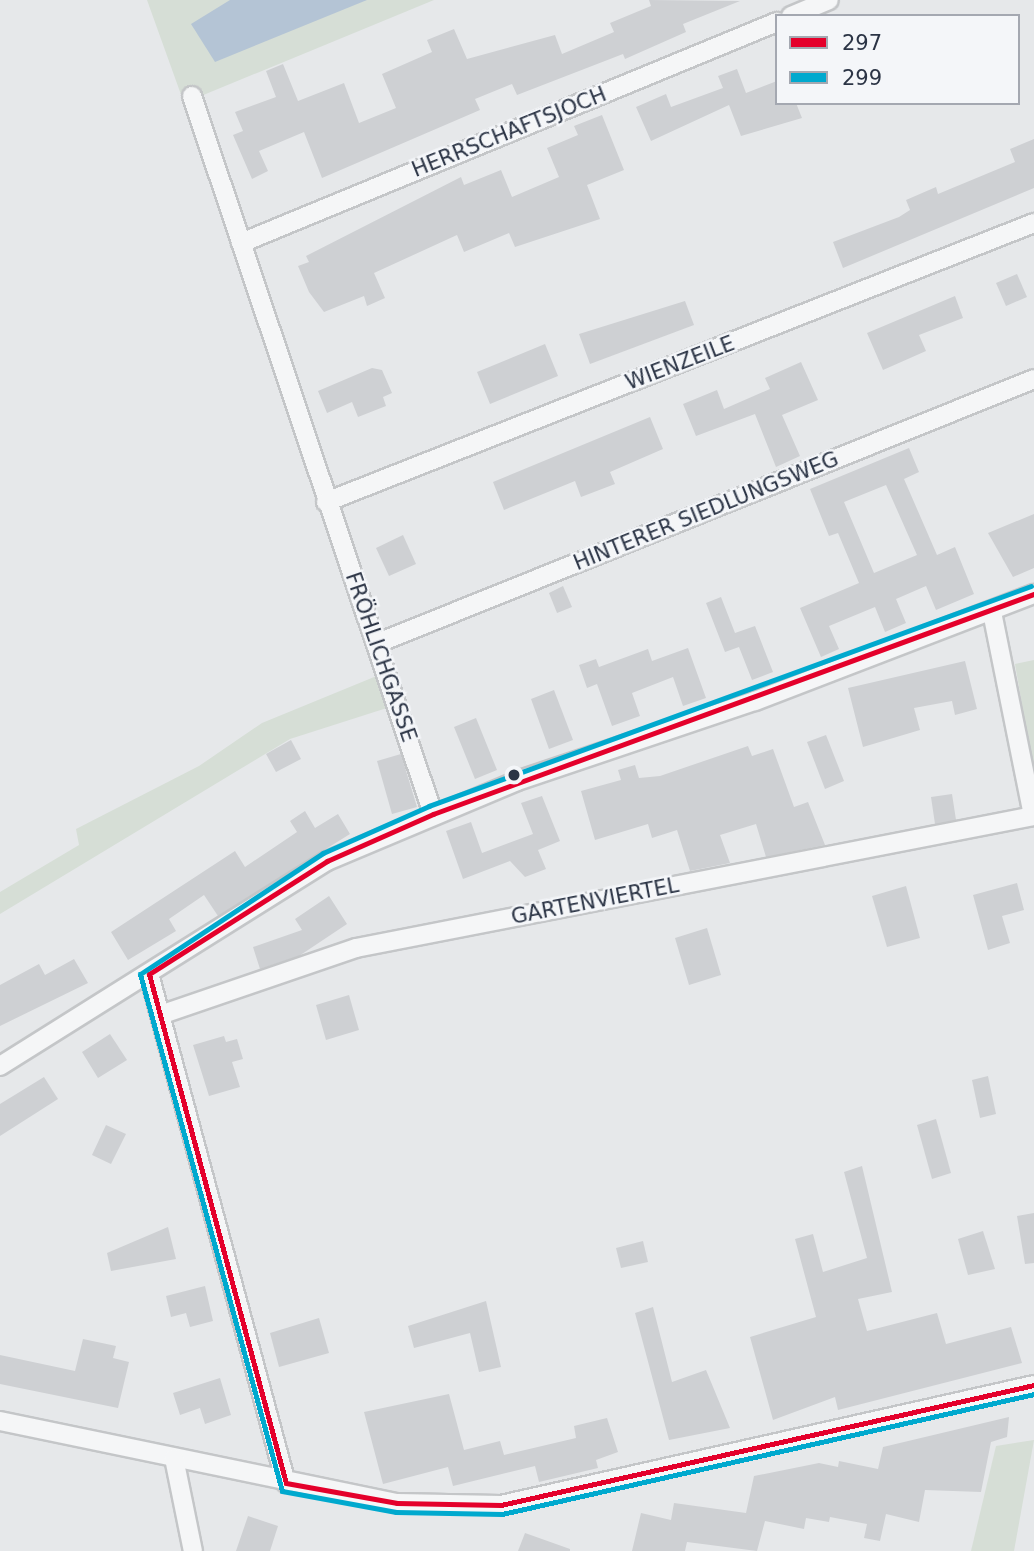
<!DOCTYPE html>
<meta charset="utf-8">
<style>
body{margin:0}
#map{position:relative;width:1034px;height:1551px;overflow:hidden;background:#e6e8ea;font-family:"DejaVu Sans",sans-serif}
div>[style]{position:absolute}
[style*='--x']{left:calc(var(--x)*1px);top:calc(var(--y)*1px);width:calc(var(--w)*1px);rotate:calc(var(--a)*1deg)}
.green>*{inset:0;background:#d6ded6}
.water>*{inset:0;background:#b4c4d5}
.building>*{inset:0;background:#ced0d3}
.roads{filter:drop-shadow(2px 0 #c4c6c8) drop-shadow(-2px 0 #c4c6c8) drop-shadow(0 2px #c4c6c8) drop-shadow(0 -2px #c4c6c8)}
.street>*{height:18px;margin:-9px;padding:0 9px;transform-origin:9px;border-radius:9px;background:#f5f6f7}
.bus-1>*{height:5px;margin:-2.5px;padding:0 2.5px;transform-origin:2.5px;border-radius:2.5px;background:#e4002b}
.bus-2>*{height:5px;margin:-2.5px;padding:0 2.5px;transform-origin:2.5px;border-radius:2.5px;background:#00a9ce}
.dots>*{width:19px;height:19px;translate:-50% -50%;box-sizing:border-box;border:4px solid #f4f6f9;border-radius:50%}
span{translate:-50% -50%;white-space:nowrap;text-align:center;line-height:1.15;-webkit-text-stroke:5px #f4f6f9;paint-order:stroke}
.street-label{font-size:21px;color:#2b3445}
.legend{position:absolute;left:775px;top:14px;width:245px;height:91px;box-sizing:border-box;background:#f4f6f9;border:2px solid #a4a8b1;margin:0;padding:9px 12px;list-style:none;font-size:21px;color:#2b3445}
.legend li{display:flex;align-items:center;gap:14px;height:35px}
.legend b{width:35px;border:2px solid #a4a8b1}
</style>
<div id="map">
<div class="green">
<i style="clip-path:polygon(147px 0,434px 0,184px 103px)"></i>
<i style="clip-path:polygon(1034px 660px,1034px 775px,1015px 664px)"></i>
<i style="clip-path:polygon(379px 675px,390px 707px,290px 739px,0 914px,0 892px,79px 845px,76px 829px,199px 766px,262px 723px)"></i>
<i style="clip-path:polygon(1034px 1440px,1014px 1551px,971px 1551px,996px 1446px)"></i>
</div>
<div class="water">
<i style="clip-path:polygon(230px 0,367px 0,215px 62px,191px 24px)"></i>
</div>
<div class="building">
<i style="clip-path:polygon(649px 0,740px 1px,683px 24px,686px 32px,625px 59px,623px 54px,517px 95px,512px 84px,475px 99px,480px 110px,322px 178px,304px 132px,259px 151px,268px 171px,252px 179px,233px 135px,243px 131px,235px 112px,276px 97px,266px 71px,283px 64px,298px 101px,344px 83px,359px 123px,396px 108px,382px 74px,432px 52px,427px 40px,454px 29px,467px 59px,555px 35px,562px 54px,614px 32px,610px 23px,651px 6px)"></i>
<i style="clip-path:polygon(737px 69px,746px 93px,777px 81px,777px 103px,796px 103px,802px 118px,741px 136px,729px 105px,651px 141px,636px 107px,666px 94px,671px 107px,723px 88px,718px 76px)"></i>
<i style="clip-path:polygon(602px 115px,624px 170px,587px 185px,600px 219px,515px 247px,509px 233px,464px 252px,457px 235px,374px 273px,385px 298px,367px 306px,364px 296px,324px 312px,309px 292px,298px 266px,309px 262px,306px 256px,461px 177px,464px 185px,501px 170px,512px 197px,559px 177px,547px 148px,578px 135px,574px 126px)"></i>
<i style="clip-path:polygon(1034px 139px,1034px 188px,843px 268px,833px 242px,899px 217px,910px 210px,906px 200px,936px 187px,938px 194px,1015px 162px,1010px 149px)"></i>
<i style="clip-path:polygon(1017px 274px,1027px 297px,1006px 306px,996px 283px)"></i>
<i style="clip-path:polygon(955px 296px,963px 318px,919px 335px,926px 351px,883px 370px,867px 333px)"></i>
<i style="clip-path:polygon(685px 301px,694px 325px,590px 364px,579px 334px)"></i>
<i style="clip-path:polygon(545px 344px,558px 376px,490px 404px,477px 372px)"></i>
<i style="clip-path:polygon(801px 362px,818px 400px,782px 415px,800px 456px,776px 467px,755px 414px,696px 436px,683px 404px,717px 390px,724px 409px,770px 389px,765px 378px)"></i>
<i style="clip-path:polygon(372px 368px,382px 370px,392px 393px,383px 397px,386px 406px,358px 417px,352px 402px,327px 413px,318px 391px)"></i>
<i style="clip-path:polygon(650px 417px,663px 449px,610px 472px,615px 484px,581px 497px,575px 481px,504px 510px,493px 482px)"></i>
<i style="clip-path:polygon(evenodd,909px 448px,919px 472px,904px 479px,937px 555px,955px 547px,974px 594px,936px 610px,926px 586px,896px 599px,906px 623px,885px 632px,875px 607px,829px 626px,839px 649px,821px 657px,800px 608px,859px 583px,838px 533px,829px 536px,810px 489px,909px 448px,886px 485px,917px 555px,874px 573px,844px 502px,886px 485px)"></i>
<i style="clip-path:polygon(1034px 514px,1034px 568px,1013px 577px,988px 533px)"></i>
<i style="clip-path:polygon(403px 535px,416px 564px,389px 576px,376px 548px)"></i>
<i style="clip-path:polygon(563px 586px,572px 607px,557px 613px,549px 593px)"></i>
<i style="clip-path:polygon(721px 597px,735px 633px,755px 626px,773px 672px,752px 680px,739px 647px,725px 652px,706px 603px)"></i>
<i style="clip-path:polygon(688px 648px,706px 698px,683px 706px,673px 677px,632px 693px,640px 716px,612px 726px,597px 684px,587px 688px,579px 665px,596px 659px,599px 667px,648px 649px,652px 661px)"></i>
<i style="clip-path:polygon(965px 661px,977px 709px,955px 715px,952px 701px,914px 708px,920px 730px,863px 747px,848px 688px)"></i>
<i style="clip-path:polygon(554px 690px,573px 740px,549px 749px,531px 699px)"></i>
<i style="clip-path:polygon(476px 718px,497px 770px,475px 779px,454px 727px)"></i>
<i style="clip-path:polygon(826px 735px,844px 781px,825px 789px,807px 742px)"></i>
<i style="clip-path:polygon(291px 740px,301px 759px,276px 772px,266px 754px)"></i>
<i style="clip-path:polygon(748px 746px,752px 756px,773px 749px,794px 807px,808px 802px,825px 845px,766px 857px,756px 824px,720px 835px,730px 863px,690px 871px,677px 830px,652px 838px,648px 824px,595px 840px,581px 791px,621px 780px,618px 770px,635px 765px,639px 778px,660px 776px)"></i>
<i style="clip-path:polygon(401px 754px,417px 807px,392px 814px,377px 761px)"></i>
<i style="clip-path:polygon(952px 794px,956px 820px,935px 824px,931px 797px)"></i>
<i style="clip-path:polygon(542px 796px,560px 841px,538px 850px,546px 869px,525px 877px,510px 861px,463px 879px,446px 831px,471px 822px,482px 853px,533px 834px,521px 803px)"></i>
<i style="clip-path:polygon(305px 811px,315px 828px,338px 814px,350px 834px,218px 916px,204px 895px,169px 919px,176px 931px,128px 960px,111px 932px,235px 851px,245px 867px,297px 832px,290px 821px)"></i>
<i style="clip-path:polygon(1017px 883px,1024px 910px,1002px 916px,1010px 943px,988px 950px,973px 895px)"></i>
<i style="clip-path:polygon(906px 886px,920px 938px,887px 947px,872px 896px)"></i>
<i style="clip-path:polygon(329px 896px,347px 924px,299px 956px,260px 969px,253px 947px,302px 930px,295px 919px)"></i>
<i style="clip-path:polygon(707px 928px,721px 975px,689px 985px,675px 938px)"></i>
<i style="clip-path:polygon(74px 959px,88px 983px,0 1026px,0 985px,39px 964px,45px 975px)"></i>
<i style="clip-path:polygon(349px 995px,359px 1030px,326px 1040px,316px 1005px)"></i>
<i style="clip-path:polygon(110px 1034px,127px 1060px,98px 1078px,82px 1052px)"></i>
<i style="clip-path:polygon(224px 1036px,226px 1042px,237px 1039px,243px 1059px,232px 1062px,240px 1087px,209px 1096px,193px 1045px)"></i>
<i style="clip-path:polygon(988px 1076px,996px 1114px,980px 1118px,972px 1080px)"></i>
<i style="clip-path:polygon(44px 1077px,58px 1099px,0 1136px,0 1104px)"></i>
<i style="clip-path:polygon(936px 1119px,951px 1173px,932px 1179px,917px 1125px)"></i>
<i style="clip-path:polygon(106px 1125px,126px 1134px,111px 1164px,92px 1155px)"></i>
<i style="clip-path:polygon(862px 1166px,892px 1292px,858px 1299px,867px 1331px,937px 1313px,946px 1344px,1011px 1327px,1022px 1363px,838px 1410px,835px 1397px,773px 1420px,750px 1337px,816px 1317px,795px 1239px,813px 1234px,823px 1272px,867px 1258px,844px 1172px)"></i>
<i style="clip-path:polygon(1034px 1213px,1034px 1263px,1025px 1264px,1017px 1216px)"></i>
<i style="clip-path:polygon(168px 1227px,176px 1259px,111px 1271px,107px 1253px)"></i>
<i style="clip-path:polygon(983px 1231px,995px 1269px,968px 1275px,958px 1239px)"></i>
<i style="clip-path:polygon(643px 1241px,648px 1262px,621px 1268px,616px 1248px)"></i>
<i style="clip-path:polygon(205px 1286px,213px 1321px,190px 1327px,186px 1313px,171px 1317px,166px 1296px)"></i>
<i style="clip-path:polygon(486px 1301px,501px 1367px,479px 1372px,470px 1333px,414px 1348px,408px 1326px)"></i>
<i style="clip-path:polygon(653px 1307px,672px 1382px,706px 1370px,730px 1428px,669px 1440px,635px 1313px)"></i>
<i style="clip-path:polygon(319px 1318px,329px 1353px,279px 1367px,270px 1333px)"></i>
<i style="clip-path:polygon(83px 1339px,116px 1346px,113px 1358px,129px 1362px,118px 1408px,0 1384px,0 1355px,75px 1371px)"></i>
<i style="clip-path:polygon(220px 1378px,231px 1415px,205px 1424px,200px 1408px,180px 1415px,173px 1393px)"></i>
<i style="clip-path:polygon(449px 1394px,464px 1450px,500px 1441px,504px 1455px,576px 1438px,574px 1426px,607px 1418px,618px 1452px,596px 1460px,598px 1468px,539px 1482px,535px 1466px,453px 1486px,448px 1467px,383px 1484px,364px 1412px)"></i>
<i style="clip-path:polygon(1009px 1417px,1007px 1437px,991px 1442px,981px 1492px,925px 1490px,919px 1522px,886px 1514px,880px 1541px,864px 1538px,867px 1524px,830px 1517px,829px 1522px,806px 1518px,804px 1529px,765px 1521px,757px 1551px,687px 1542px,685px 1551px,632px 1551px,641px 1513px,671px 1520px,674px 1503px,746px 1513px,754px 1476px,819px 1463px,838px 1467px,839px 1461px,878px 1469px,883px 1447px)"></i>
<i style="clip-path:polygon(248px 1516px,278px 1526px,270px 1551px,236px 1551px)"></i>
<i style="clip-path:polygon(525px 1533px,570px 1549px,570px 1551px,518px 1551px)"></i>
</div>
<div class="roads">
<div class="street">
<i style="--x:791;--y:16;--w:41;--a:-22.8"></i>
<i style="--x:192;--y:96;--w:757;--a:71.45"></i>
<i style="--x:241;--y:243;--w:580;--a:-22.41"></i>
<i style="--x:326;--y:502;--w:761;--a:-21.51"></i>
<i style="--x:992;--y:612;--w:208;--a:78.6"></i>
<i style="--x:378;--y:643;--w:707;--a:-21.92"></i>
<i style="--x:149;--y:974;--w:527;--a:74.94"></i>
<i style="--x:163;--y:1014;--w:204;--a:-18.9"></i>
<i style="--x:356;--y:948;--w:691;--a:-11.02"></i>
<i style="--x:0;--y:1066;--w:386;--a:-32.1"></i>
<i style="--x:327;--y:861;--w:206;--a:-22.8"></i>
<i style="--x:517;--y:781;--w:251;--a:-18.6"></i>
<i style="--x:755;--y:701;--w:299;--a:-21"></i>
<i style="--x:0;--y:1421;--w:405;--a:11.7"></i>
<i style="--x:397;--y:1503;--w:104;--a:1.1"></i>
<i style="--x:501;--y:1505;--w:546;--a:-12.69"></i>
<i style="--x:174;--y:1458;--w:95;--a:78.5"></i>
</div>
</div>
<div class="bus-1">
<i style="--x:149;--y:974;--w:211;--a:-32.4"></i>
<i style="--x:327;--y:861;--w:116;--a:-23.9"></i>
<i style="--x:433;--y:814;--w:640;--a:-20.11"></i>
<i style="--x:149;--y:974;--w:527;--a:74.94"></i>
<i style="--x:286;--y:1483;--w:113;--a:10.2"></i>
<i style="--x:397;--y:1503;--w:104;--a:1.1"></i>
<i style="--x:501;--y:1505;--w:546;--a:-12.69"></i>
</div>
<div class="bus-2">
<i style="--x:1031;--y:586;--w:641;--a:159.93"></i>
<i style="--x:429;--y:806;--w:116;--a:156.1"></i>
<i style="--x:323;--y:853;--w:219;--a:146.5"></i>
<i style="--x:140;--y:974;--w:536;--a:74.64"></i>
<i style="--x:282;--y:1491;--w:116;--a:10.4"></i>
<i style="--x:396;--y:1512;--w:106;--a:1.1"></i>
<i style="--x:502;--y:1514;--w:545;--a:-12.71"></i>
</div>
<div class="dots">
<i style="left:514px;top:775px;background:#2b3445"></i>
</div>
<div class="street-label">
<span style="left:509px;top:132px;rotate:-22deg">HERRSCHAFTSJOCH</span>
<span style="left:680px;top:363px;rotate:-21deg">WIENZEILE</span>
<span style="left:706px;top:511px;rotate:-22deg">HINTERER SIEDLUNGSWEG</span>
<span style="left:381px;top:657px;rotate:71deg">FRÖHLICHGASSE</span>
<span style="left:595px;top:901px;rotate:-11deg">GARTENVIERTEL</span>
</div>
<ul class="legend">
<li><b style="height:9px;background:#e4002b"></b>297</li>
<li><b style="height:9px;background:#00a9ce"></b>299</li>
</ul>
</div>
